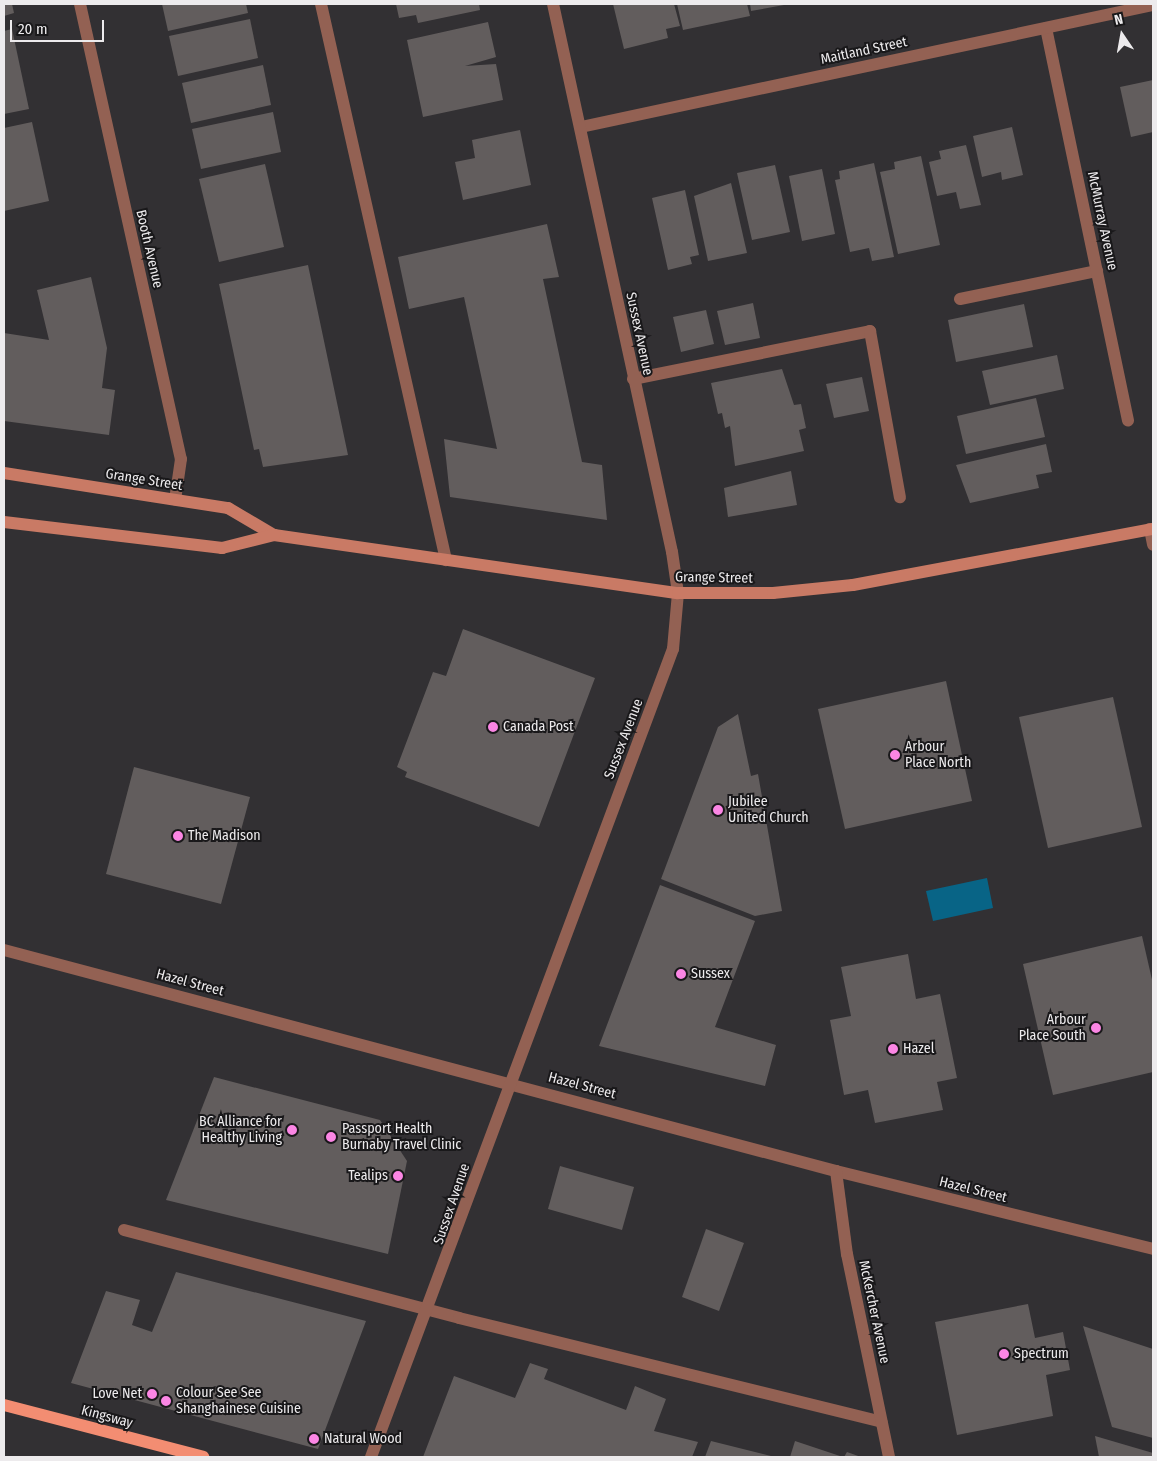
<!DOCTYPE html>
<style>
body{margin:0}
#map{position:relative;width:1157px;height:1461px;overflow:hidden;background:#323033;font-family:"Fira Sans Condensed",sans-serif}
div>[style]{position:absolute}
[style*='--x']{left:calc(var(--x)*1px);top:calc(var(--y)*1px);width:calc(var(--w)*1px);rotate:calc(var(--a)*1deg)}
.water>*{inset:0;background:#086486}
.building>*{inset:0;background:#625d5d}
.service>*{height:12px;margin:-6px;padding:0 6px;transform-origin:6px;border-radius:6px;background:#936153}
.minor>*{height:12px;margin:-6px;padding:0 6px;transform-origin:6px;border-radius:6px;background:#936153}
.tertiary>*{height:12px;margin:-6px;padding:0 6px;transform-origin:6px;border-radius:6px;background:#936153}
.secondary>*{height:12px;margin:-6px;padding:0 6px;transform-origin:6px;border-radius:6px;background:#c97a65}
.primary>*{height:12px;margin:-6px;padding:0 6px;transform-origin:6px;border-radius:6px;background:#f38d72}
.dots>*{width:14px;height:14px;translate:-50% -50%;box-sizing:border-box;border:2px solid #19181a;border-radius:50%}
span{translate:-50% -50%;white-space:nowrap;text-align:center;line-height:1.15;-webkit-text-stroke:4px #19181a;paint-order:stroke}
.street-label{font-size:14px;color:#edebed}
.poi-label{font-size:14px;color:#edebed}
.left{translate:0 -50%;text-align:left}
.right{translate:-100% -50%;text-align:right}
.frame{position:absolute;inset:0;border:5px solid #edebed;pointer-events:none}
.north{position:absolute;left:1097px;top:10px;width:50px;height:50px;-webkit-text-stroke:4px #19181a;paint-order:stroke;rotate:348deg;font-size:14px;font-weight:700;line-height:20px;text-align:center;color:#edebed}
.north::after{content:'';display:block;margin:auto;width:18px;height:22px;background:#edebed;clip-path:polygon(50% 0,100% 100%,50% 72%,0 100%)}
.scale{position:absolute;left:10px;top:20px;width:94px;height:22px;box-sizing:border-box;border:2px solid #edebed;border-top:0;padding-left:6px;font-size:15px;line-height:18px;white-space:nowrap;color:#edebed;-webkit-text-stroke:4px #19181a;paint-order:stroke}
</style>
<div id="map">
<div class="water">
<i style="clip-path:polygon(987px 878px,993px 908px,933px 921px,926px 891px)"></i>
</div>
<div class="building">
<i style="clip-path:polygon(4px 4px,12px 4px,14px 13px,4px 16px)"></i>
<i style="clip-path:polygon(162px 4px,246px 4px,248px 13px,168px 31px)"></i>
<i style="clip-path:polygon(396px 4px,479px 4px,480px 10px,418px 23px,416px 15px,399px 18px)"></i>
<i style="clip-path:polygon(613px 4px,674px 4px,680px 26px,666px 29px,668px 38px,624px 49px)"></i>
<i style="clip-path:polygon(677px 4px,747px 4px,750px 16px,683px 30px)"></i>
<i style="clip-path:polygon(750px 4px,783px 4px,784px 5px,751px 11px)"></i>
<i style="clip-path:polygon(250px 19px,258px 58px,178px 76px,169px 36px)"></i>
<i style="clip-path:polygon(488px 22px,496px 57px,465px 66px,496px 64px,503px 100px,423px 117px,407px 40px)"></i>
<i style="clip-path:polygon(12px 29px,29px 109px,4px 114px,4px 31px)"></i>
<i style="clip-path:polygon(263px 65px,271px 105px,191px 123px,182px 83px)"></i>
<i style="clip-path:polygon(1153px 80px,1153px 132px,1131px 137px,1120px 87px)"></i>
<i style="clip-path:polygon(273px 112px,281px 152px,201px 169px,192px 129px)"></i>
<i style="clip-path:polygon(32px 122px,49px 201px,4px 211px,4px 128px)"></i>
<i style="clip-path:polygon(1012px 127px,1023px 175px,1002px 180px,1001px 172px,982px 177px,973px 136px)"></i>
<i style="clip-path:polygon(520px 130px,531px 185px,463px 200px,455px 162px,475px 158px,472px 140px)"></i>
<i style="clip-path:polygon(966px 145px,981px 205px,960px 209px,956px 192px,937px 196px,929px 162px,941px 159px,939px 151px)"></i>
<i style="clip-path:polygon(921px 156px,940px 245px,898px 254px,880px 172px,895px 169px,894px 162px)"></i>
<i style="clip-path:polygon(874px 163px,894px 257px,872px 261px,869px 248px,850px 252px,835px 180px,840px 179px,839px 171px)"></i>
<i style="clip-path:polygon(265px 164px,284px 247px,219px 262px,199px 179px)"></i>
<i style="clip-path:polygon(775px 165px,790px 232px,752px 240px,737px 173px)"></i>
<i style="clip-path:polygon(822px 169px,835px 234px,802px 241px,789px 176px)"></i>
<i style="clip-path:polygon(731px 183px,747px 253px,708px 261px,694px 196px)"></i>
<i style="clip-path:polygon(685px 190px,699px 255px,690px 257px,692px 264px,668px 270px,652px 198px)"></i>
<i style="clip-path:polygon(547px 224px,559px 277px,543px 279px,582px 462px,602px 465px,607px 520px,450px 497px,444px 439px,497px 449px,464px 297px,409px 309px,398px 257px)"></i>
<i style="clip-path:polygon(308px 265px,348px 455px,263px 467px,259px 449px,254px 450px,219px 284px)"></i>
<i style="clip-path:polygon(91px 277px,107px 348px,102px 388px,115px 390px,109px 435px,4px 421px,4px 333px,49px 340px,37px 290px)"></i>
<i style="clip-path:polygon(753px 303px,760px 338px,725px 345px,717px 311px)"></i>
<i style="clip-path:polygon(1024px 304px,1033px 347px,956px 362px,948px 320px)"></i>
<i style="clip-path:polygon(706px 310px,714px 344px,681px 352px,673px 317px)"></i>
<i style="clip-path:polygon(1057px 355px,1064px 389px,990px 405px,982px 371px)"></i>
<i style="clip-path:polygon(782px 369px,794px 405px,801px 404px,806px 428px,799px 430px,804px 451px,735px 466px,730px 426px,725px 428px,722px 413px,718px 414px,711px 383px)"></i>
<i style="clip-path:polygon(862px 377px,869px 411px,834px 418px,826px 384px)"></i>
<i style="clip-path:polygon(1036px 398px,1045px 437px,966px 454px,957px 416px)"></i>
<i style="clip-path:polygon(1046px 444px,1052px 472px,1036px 475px,1039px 488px,970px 503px,956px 465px)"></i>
<i style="clip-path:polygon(791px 471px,797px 505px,728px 517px,724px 488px)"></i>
<i style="clip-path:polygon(463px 629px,595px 678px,539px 827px,405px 777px,407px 772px,397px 767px,433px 672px,446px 676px)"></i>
<i style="clip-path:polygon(946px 681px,972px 801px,845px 829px,818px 709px)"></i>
<i style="clip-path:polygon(1113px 697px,1142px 827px,1048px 848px,1019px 717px)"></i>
<i style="clip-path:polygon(738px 714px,751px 776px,758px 774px,782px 911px,755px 916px,661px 879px,718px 727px)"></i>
<i style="clip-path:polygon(134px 767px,250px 797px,221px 904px,106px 874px)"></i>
<i style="clip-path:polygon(660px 885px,755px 921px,715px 1027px,776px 1045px,765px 1086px,599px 1046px)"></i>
<i style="clip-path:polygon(1142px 936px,1153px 984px,1153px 1072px,1053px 1095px,1023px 964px)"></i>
<i style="clip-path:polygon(908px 954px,916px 999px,940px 994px,957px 1078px,937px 1082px,943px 1110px,875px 1123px,868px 1090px,844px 1095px,830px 1020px,851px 1016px,841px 967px)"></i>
<i style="clip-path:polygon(214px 1077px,380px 1120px,407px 1161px,388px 1254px,166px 1200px)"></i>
<i style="clip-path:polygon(560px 1166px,634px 1187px,622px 1230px,548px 1209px)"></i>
<i style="clip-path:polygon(706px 1229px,744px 1243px,719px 1311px,682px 1297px)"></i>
<i style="clip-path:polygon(176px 1272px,366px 1321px,318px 1449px,71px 1383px,106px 1291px,140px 1300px,132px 1325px,152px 1332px)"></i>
<i style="clip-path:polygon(1028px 1304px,1035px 1338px,1063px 1332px,1070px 1370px,1046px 1375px,1053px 1416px,957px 1435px,935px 1322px)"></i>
<i style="clip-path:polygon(1083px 1326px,1153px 1349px,1153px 1438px,1112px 1427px)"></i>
<i style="clip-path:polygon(530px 1363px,548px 1369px,544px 1379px,626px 1410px,635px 1386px,666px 1399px,654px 1431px,698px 1442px,692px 1457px,423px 1457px,454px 1376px,515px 1398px)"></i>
<i style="clip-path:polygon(1095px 1436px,1153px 1453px,1153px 1457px,1099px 1457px)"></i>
<i style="clip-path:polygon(711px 1441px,775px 1457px,705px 1457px)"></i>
<i style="clip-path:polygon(795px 1441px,843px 1457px,790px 1457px)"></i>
<i style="clip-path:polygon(847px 1452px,861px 1457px,844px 1457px)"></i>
</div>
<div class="service">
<i style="--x:321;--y:4;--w:570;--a:77.33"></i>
<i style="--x:960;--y:299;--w:140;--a:-11.6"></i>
<i style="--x:633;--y:379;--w:242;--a:-11.4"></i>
<i style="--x:870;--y:331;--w:169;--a:79.8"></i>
<i style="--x:124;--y:1230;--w:346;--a:14.7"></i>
<i style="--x:459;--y:1318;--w:435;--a:13.8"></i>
</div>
<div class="minor">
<i style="--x:80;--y:4;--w:466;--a:77.5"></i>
<i style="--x:181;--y:459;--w:41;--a:98.3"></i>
<i style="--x:1046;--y:28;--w:401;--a:78.2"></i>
<i style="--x:581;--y:127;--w:585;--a:-12.04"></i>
<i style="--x:4;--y:950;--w:861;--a:14.88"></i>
<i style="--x:836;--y:1171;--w:326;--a:13.8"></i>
<i style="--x:836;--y:1171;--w:84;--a:82.5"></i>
<i style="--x:847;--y:1254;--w:207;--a:78.3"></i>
<i style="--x:371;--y:1457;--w:863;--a:-69.51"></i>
<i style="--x:673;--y:649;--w:56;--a:-84.9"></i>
<i style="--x:678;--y:593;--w:41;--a:-98.3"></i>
<i style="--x:672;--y:552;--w:561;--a:-102.25"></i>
</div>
<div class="tertiary">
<i style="--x:1150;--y:529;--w:16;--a:79"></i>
</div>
<div class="secondary">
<i style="--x:4;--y:473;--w:227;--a:8.9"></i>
<i style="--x:228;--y:508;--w:53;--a:30.4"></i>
<i style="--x:274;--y:535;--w:408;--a:8.2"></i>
<i style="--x:678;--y:593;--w:95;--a:0"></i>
<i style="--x:773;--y:593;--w:80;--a:-5.7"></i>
<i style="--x:853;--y:585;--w:305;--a:-10.6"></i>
<i style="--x:4;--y:522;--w:220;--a:6.8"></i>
<i style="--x:222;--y:548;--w:54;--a:-14"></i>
</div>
<div class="primary">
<i style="--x:4;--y:1405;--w:206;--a:14.6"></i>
</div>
<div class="dots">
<i style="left:493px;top:727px;background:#fb86e4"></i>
<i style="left:895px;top:755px;background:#fb86e4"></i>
<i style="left:718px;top:810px;background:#fb86e4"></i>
<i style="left:178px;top:836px;background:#fb86e4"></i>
<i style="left:681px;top:974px;background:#fb86e4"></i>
<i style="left:1096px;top:1028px;background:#fb86e4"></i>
<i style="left:893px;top:1049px;background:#fb86e4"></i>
<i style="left:292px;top:1130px;background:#fb86e4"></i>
<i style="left:331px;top:1137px;background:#fb86e4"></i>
<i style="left:398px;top:1176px;background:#fb86e4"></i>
<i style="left:1004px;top:1354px;background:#fb86e4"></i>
<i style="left:152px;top:1394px;background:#fb86e4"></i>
<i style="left:166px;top:1401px;background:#fb86e4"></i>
<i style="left:314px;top:1439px;background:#fb86e4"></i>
</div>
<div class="street-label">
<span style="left:864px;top:51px;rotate:-12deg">Maitland Street</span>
<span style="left:1102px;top:221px;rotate:78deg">McMurray Avenue</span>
<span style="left:149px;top:249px;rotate:77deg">Booth Avenue</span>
<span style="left:639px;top:334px;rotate:78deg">Sussex Avenue</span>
<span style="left:144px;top:480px;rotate:9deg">Grange Street</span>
<span style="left:714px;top:578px;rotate:1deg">Grange Street</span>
<span style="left:624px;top:739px;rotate:-69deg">Sussex Avenue</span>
<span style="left:190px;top:983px;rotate:15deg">Hazel Street</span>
<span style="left:582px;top:1086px;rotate:15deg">Hazel Street</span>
<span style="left:973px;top:1190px;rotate:14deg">Hazel Street</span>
<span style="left:452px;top:1204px;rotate:-71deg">Sussex Avenue</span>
<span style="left:874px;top:1312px;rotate:78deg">McKercher Avenue</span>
<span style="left:107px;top:1417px;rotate:15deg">Kingsway</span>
</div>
<div class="poi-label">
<span class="left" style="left:503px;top:727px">Canada Post</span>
<span class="left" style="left:905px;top:755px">Arbour<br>Place North</span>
<span class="left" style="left:728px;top:810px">Jubilee<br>United Church</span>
<span class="left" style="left:188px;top:836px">The Madison</span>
<span class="left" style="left:691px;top:974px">Sussex</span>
<span class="right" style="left:1086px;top:1028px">Arbour<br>Place South</span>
<span class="left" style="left:903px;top:1049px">Hazel</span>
<span class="right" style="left:282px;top:1130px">BC Alliance for<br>Healthy Living</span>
<span class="left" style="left:342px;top:1137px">Passport Health<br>Burnaby Travel Clinic</span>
<span class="right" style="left:388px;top:1176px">Tealips</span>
<span class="left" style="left:1014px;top:1354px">Spectrum</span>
<span class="left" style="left:176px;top:1401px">Colour See See<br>Shanghainese Cuisine</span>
<span class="right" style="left:142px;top:1394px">Love Net</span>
<span class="left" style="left:324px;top:1439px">Natural Wood</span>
</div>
<div class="frame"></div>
<div class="north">N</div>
<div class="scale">20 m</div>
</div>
